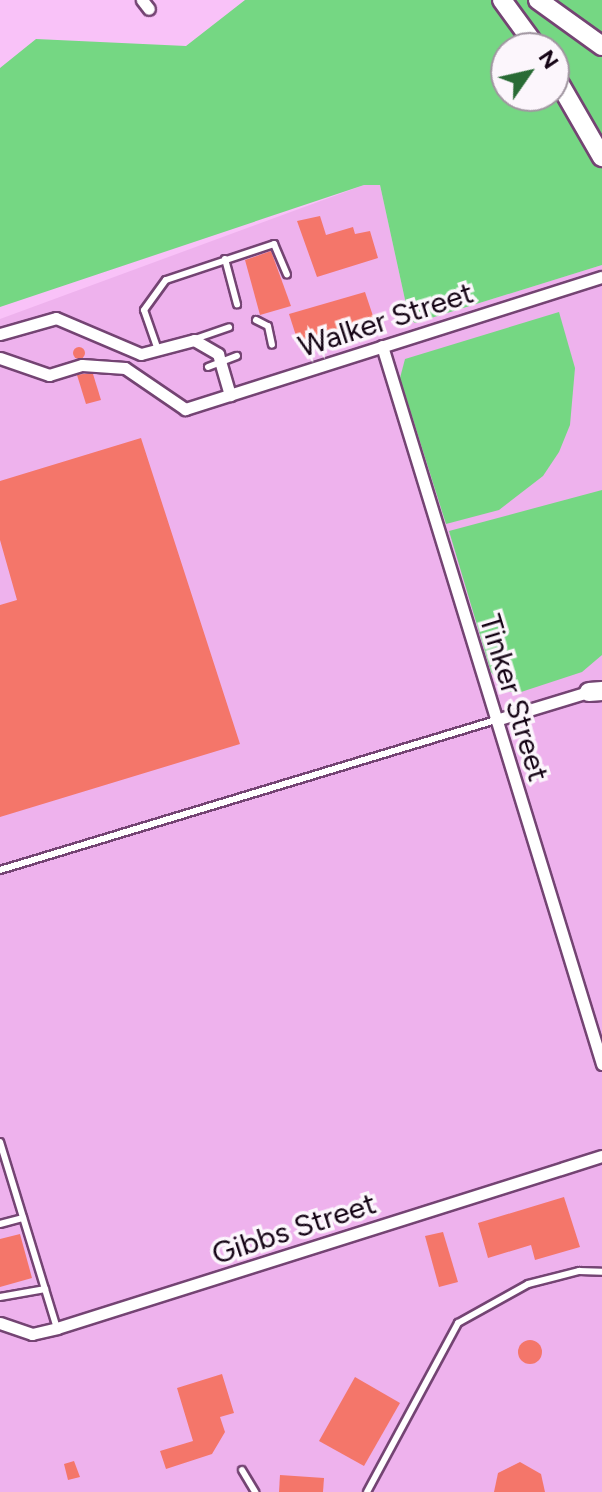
<!DOCTYPE html>
<style>
body{margin:0}
#map{position:relative;width:602px;height:1492px;overflow:hidden;background:#f9c2f8;font-family:Figtree,sans-serif}
div>[style]{position:absolute}
[style*='--x']{left:calc(var(--x)*1px);top:calc(var(--y)*1px);width:calc(var(--w)*1px);rotate:calc(var(--a)*1deg)}
.built>*{inset:0;background:#eeb2ed}
.green>*{inset:0;background:#75d783}
.building>*{inset:0;background:#f4766a}
.round{border-radius:50%}
.roads{filter:drop-shadow(2px 0 #744473) drop-shadow(-2px 0 #744473) drop-shadow(0 2px #744473) drop-shadow(0 -2px #744473)}
.lane>*{height:6px;margin:-3px;padding:0 3px;transform-origin:3px;border-radius:3px;background:#fff}
.street>*{height:11px;margin:-5.5px;padding:0 5.5px;transform-origin:5.5px;border-radius:5.5px;background:#fff}
.primary>*{height:18px;margin:-9px;padding:0 9px;transform-origin:9px;border-radius:9px;background:#fff}
span{translate:-50% -50%;white-space:nowrap;text-align:center;line-height:1.15;-webkit-text-stroke:7px #fcf6fc;paint-order:stroke}
.street-label{font-size:30px;color:#150415}
.north{position:absolute;left:490px;top:32px;width:80px;height:80px;box-sizing:border-box;background:#fcf6fc;border:2px solid #a095a0;border-radius:50%;rotate:56deg;font-size:22px;font-weight:700;line-height:32px;text-align:center;color:#150415}
.north::after{content:'';display:block;margin:auto;width:28px;height:36px;background:#296b35;clip-path:polygon(50% 0,100% 100%,50% 72%,0 100%)}
</style>
<div id="map">
<div class="built">
<i style="clip-path:polygon(364px 185px,380px 185px,409px 318px,415px 323px,602px 265px,602px 1492px,0 1492px,0 319px)"></i>
</div>
<div class="green">
<i style="clip-path:polygon(evenodd,245px 0,602px 0,602px 265px,415px 323px,409px 318px,380px 185px,364px 185px,0 307px,0 68px,36px 39px,186px 46px,245px 0,506px 48px,554px 48px,554px 96px,506px 96px,506px 48px)"></i>
<i style="clip-path:polygon(559px 312px,575px 368px,570px 425px,559px 452px,543px 476px,499px 510px,446px 524px,400px 378px,405px 359px)"></i>
<i style="clip-path:polygon(602px 490px,602px 655px,582px 672px,518px 693px,506px 691px,491px 672px,449px 531px)"></i>
</div>
<div class="building">
<i style="clip-path:polygon(320px 216px,326px 235px,353px 227px,355px 234px,370px 231px,378px 258px,317px 277px,297px 221px)"></i>
<i style="clip-path:polygon(271px 251px,291px 306px,260px 315px,245px 260px)"></i>
<i style="clip-path:polygon(365px 292px,374px 319px,298px 342px,289px 314px)"></i>
<i class="round" style="left:73px;top:347px;width:12px;height:12px"></i>
<i style="clip-path:polygon(83px 374px,93px 374px,101px 400px,86px 404px,77px 375px)"></i>
<i style="clip-path:polygon(141px 438px,240px 744px,0 817px,0 605px,17px 600px,0 540px,0 481px)"></i>
<i style="clip-path:polygon(564px 1197px,580px 1247px,535px 1260px,531px 1245px,488px 1258px,478px 1223px)"></i>
<i style="clip-path:polygon(443px 1232px,458px 1282px,439px 1287px,425px 1236px)"></i>
<i style="clip-path:polygon(20px 1234px,32px 1278px,0 1287px,0 1239px)"></i>
<i class="round" style="left:518px;top:1340px;width:24px;height:24px"></i>
<i style="clip-path:polygon(222px 1374px,234px 1413px,220px 1417px,225px 1432px,212px 1454px,166px 1469px,160px 1451px,193px 1441px,177px 1388px)"></i>
<i style="clip-path:polygon(355px 1377px,400px 1403px,364px 1466px,319px 1441px)"></i>
<i style="clip-path:polygon(74px 1461px,80px 1477px,68px 1480px,64px 1464px)"></i>
<i style="clip-path:polygon(520px 1462px,541px 1474px,545px 1492px,494px 1492px,498px 1473px)"></i>
<i style="clip-path:polygon(280px 1475px,324px 1478px,323px 1492px,279px 1492px)"></i>
</div>
<div class="roads">
<div class="lane">
<i style="--x:225;--y:259;--w:47;--a:75.1"></i>
<i style="--x:256;--y:320;--w:13;--a:27"></i>
<i style="--x:268;--y:326;--w:19;--a:78"></i>
<i style="--x:195;--y:339;--w:36;--a:-19"></i>
<i style="--x:158;--y:350;--w:42;--a:-109.3"></i>
<i style="--x:144;--y:310;--w:37;--a:-54"></i>
<i style="--x:166;--y:280;--w:114;--a:-18.4"></i>
<i style="--x:274;--y:244;--w:33;--a:67"></i>
<i style="--x:208;--y:367;--w:31;--a:-21"></i>
<i style="--x:0;--y:870;--w:518;--a:-16.83"></i>
<i style="--x:0;--y:1142;--w:195;--a:73"></i>
<i style="--x:0;--y:1224;--w:24;--a:-15"></i>
<i style="--x:0;--y:1297;--w:46;--a:-10.1"></i>
<i style="--x:242;--y:1470;--w:26;--a:59"></i>
<i style="--x:367;--y:1492;--w:192;--a:-61.7"></i>
<i style="--x:458;--y:1323;--w:80;--a:-29.1"></i>
<i style="--x:528;--y:1284;--w:53;--a:-14.3"></i>
<i style="--x:579;--y:1271;--w:23;--a:2"></i>
</div>
<div class="street">
<i style="--x:142;--y:0;--w:11;--a:52"></i>
<i style="--x:0;--y:334;--w:58;--a:-15.9"></i>
<i style="--x:56;--y:318;--w:92;--a:23"></i>
<i style="--x:141;--y:354;--w:55;--a:-14.8"></i>
<i style="--x:194;--y:340;--w:28;--a:30"></i>
<i style="--x:218;--y:354;--w:43;--a:73.7"></i>
<i style="--x:382;--y:346;--w:751;--a:72.96"></i>
<i style="--x:0;--y:358;--w:52;--a:19.1"></i>
<i style="--x:49;--y:375;--w:34;--a:-17"></i>
<i style="--x:82;--y:365;--w:43;--a:4"></i>
<i style="--x:125;--y:368;--w:73;--a:34.3"></i>
<i style="--x:185;--y:409;--w:437;--a:-17.6"></i>
<i style="--x:496;--y:720;--w:103;--a:-16.9"></i>
<i style="--x:0;--y:1323;--w:34;--a:19"></i>
<i style="--x:32;--y:1334;--w:26;--a:-13"></i>
<i style="--x:57;--y:1328;--w:571;--a:-17.52"></i>
</div>
<div class="primary">
<i style="--x:502;--y:0;--w:59;--a:53.9"></i>
<i style="--x:538;--y:0;--w:79;--a:35.7"></i>
<i style="--x:554;--y:74;--w:96;--a:60"></i>
<i style="--x:589;--y:692;--w:13;--a:-4"></i>
</div>
</div>
<div class="street-label">
<span style="left:386px;top:320px;rotate:-18deg">Walker Street</span>
<span style="left:514px;top:698px;rotate:73deg">Tinker Street</span>
<span style="left:294px;top:1229px;rotate:-18deg">Gibbs Street</span>
</div>
<div class="north">N</div>
</div>
